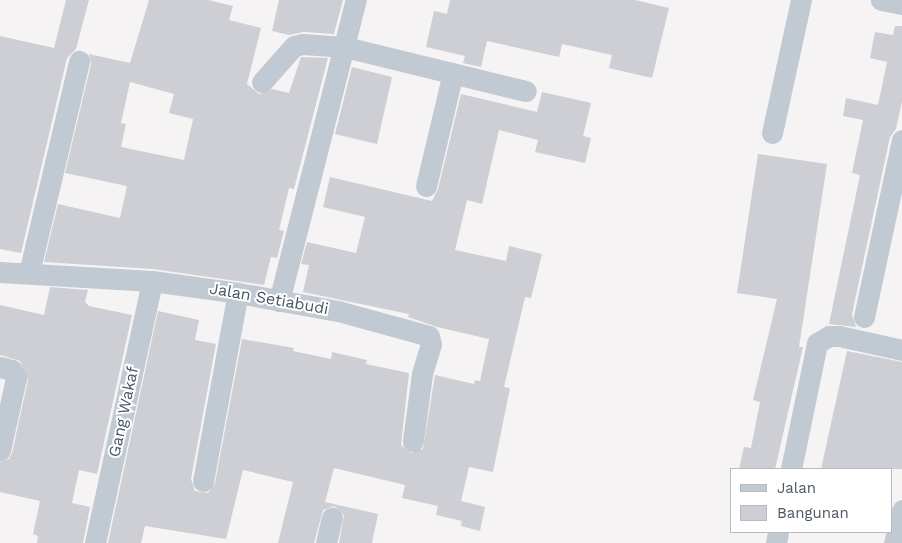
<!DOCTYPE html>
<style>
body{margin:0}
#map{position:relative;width:902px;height:543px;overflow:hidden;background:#f5f3f3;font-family:"Work Sans",sans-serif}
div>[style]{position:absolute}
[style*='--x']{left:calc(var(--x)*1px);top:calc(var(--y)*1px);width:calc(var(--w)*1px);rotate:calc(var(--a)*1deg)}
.building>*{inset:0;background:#cdcfd5}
.minor>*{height:21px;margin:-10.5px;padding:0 10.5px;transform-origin:10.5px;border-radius:10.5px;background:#c1cad2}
span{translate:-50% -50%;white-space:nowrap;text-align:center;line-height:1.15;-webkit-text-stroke:4px #fff;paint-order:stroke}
.street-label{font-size:16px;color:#4a5661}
.legend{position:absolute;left:730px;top:468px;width:162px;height:65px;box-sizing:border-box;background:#fff;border:1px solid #b7bbc0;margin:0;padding:6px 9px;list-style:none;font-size:15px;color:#4a5661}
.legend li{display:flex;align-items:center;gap:10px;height:25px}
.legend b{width:25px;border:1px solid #b7bbc0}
</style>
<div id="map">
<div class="building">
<i style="clip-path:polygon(66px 0,89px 0,76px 49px,67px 58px,21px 253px,0 249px,0 36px,54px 48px)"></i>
<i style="clip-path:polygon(evenodd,149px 0,208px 0,233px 6px,229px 20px,261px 28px,247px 84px,259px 94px,272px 89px,289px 93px,301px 57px,328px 58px,294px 189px,289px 188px,279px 230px,284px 231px,277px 258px,271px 257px,264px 285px,153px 269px,44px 262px,58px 204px,120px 218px,127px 186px,65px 173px,91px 64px,89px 54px,130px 63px,149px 0,130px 82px,174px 94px,169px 113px,193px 119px,184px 160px,121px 147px,126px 124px,121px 123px,130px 82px)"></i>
<i style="clip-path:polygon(279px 0,343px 0,334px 34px,304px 32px,289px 35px,272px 31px)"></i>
<i style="clip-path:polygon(450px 0,635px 0,669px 8px,652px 78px,609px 68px,612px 55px,562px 44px,559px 57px,487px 41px,481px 67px,463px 63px,465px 56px,426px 47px,434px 11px,447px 14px)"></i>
<i style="clip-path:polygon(895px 26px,902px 26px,902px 101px,896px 129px,890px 137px,852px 314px,856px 327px,829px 324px,860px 175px,852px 173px,863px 120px,843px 116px,846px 98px,878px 105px,887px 62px,870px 58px,875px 32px,893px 35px)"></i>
<i style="clip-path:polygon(352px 67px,392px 77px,377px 144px,335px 134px)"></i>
<i style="clip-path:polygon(542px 92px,591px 103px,583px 136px,591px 138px,585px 163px,535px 152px,538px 140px,499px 130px,482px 204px,467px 200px,455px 250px,506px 261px,509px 246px,542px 254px,531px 298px,525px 297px,504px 387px,510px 388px,493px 472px,469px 467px,461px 501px,485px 507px,480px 531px,461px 526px,462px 521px,436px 515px,438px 506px,402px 498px,405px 485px,334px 468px,325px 502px,378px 514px,372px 543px,339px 543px,344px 515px,334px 506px,323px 510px,314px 543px,278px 543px,293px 482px,243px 470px,226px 539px,145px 526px,141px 543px,108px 543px,158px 311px,199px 320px,195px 340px,216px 344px,191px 479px,195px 491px,208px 493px,215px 483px,242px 339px,294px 348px,293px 351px,331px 359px,332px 352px,367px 360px,366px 364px,409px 373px,401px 445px,411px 453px,423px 449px,435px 375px,474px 384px,475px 380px,480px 381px,489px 339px,437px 327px,408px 317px,409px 314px,303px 292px,309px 265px,301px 264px,307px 242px,356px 253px,365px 217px,323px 207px,330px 177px,432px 201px,438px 189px,461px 94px,537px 112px)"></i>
<i style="clip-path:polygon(758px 154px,827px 164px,799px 347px,803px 347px,775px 469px,739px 469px,744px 447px,751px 448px,760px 402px,753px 400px,777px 299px,737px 293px)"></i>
<i style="clip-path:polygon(50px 287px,88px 290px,85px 302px,89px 306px,132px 315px,97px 474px,79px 470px,72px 503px,90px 507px,83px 543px,37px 543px,38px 536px,33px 534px,40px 501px,0 492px,0 462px,9px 459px,12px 453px,28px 380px,20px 361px,0 355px,0 305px,44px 315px)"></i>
<i style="clip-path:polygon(847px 351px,902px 362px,902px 469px,821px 469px)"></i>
</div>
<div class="minor">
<i style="--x:881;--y:0;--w:21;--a:11"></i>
<i style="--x:262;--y:82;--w:48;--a:-48.4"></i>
<i style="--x:294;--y:46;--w:9;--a:-13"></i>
<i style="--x:303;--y:44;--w:42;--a:4.1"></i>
<i style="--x:345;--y:47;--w:186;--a:13.7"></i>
<i style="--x:772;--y:133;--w:136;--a:-77.7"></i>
<i style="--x:426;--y:186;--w:116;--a:-76.6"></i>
<i style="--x:0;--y:272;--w:152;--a:3.4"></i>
<i style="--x:152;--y:281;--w:87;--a:7.9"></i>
<i style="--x:238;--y:293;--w:102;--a:10.2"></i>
<i style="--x:338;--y:311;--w:94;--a:15.4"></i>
<i style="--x:429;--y:336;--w:8;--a:76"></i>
<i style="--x:431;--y:344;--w:31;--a:107"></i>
<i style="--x:422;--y:374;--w:68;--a:97.7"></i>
<i style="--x:29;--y:273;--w:218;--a:-76.7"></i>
<i style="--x:279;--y:301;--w:311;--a:-75.7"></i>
<i style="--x:864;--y:317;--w:181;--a:-77.9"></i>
<i style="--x:0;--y:367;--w:12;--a:14"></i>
<i style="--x:12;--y:370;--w:9;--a:63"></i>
<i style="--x:16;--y:378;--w:74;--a:102.5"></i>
<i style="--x:791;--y:469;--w:129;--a:-78.3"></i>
<i style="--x:817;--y:343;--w:14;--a:-30"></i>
<i style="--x:829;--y:336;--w:10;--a:0"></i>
<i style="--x:839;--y:336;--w:65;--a:12.5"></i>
<i style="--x:203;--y:481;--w:191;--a:-79.5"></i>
<i style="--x:95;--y:543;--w:268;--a:-77.7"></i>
<i style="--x:326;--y:543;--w:26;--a:-77"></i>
<i style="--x:776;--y:543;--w:11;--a:-80"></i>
<i style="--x:894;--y:543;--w:34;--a:-76"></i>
</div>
<div class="street-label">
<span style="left:269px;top:299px;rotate:10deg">Jalan Setiabudi</span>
<span style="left:124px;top:412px;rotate:-78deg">Gang Wakaf</span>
</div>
<ul class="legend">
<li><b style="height:6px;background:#c1cad2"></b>Jalan</li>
<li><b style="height:14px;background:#cdcfd5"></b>Bangunan</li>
</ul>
</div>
